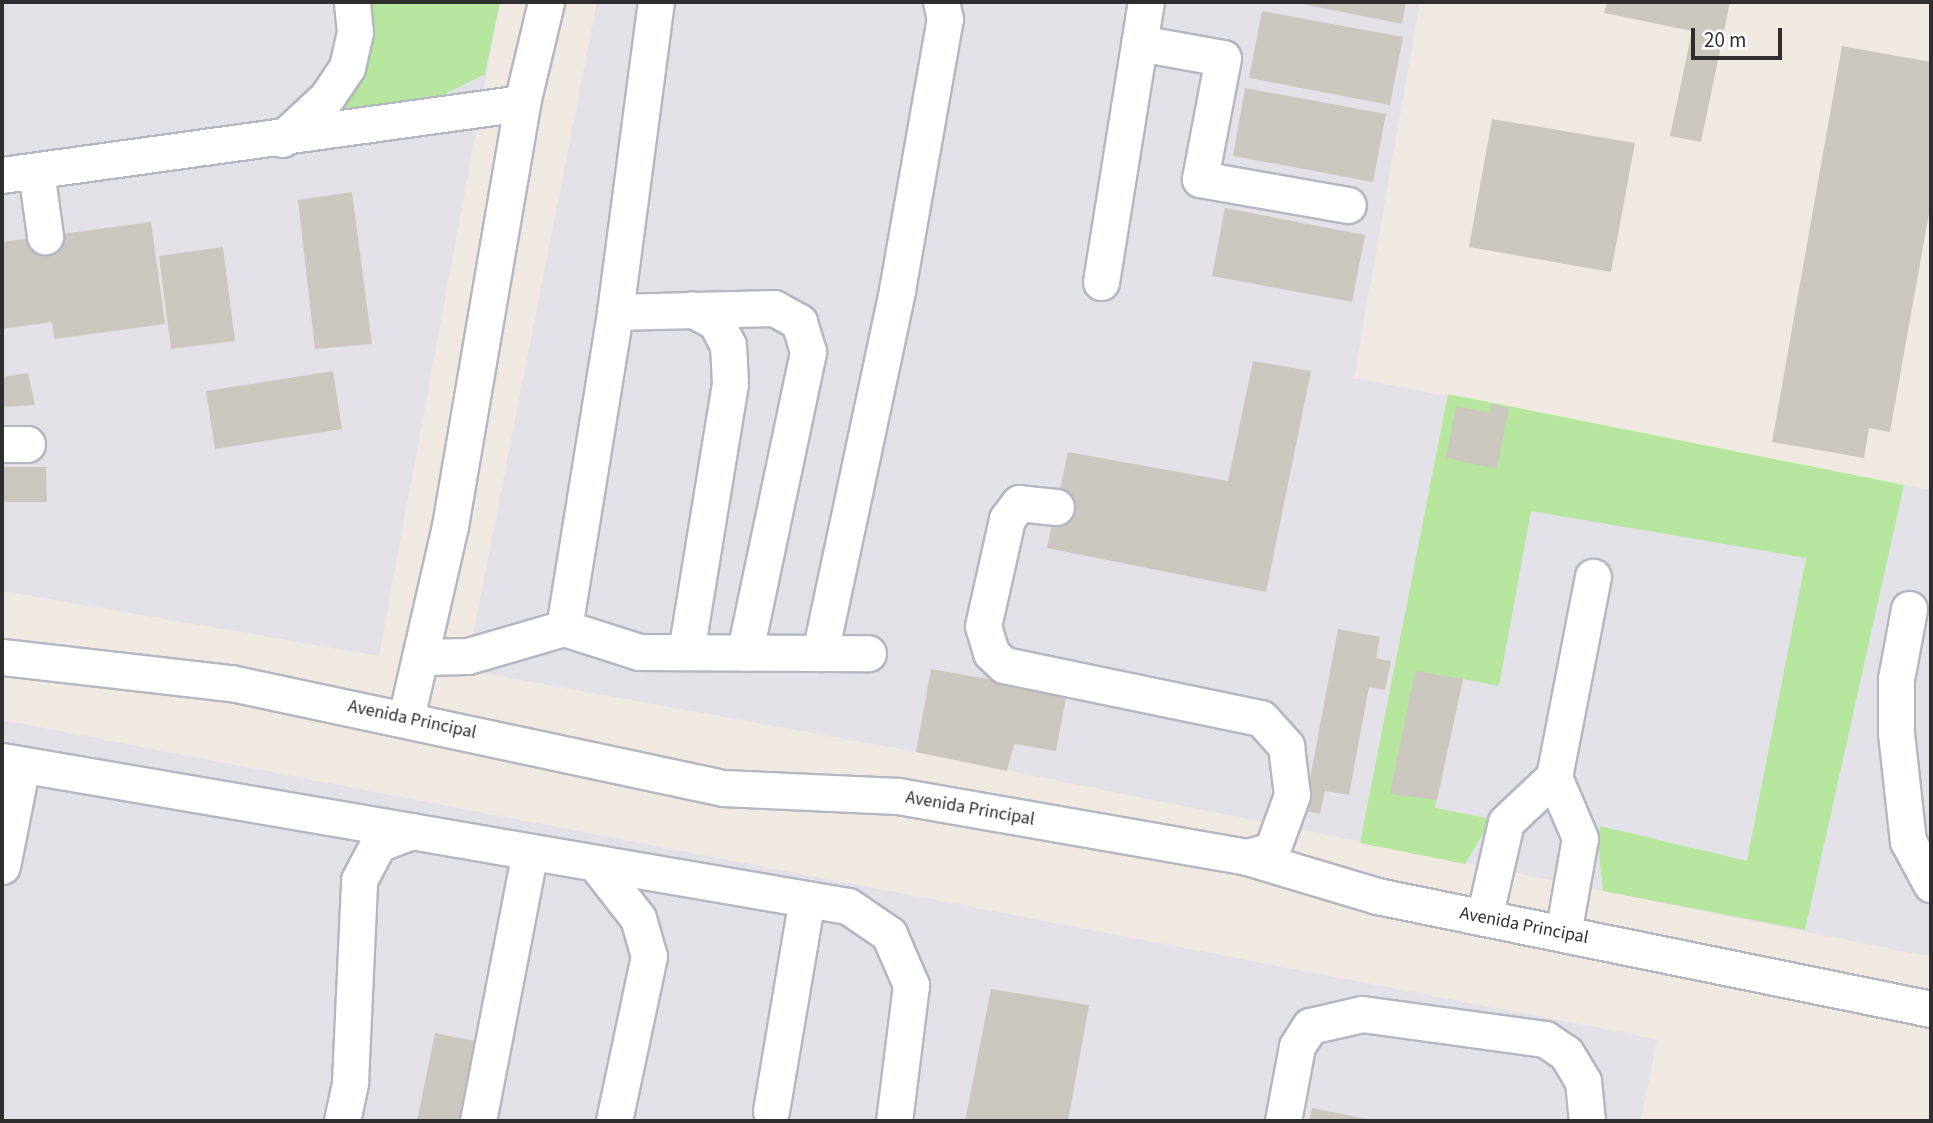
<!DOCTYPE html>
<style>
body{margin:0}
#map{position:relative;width:1933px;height:1123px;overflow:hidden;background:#efe9e1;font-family:"Source Sans 3",sans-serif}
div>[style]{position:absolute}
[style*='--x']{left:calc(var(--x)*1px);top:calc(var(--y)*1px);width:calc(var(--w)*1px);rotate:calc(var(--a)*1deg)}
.industrial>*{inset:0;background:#e3e1e8}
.green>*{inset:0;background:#b6e59e}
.building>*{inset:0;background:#cbc7bf}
.roads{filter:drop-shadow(2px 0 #b4b7c1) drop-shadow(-2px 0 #b4b7c1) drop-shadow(0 2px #b4b7c1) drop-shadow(0 -2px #b4b7c1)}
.minor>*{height:35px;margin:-17.5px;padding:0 17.5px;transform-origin:17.5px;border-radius:17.5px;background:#fff}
span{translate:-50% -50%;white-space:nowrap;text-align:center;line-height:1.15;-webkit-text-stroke:5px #fff;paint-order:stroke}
.street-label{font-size:18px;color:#2e2e2e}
.frame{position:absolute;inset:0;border:4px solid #2e2e2e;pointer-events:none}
.scale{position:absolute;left:1691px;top:28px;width:91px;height:32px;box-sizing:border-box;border:4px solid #2e2e2e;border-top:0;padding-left:9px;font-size:21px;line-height:24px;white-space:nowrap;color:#2e2e2e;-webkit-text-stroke:5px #fff;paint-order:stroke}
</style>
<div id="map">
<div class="industrial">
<i style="clip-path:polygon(2px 2px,500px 2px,379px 656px,2px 591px)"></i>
<i style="clip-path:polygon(597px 2px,1420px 2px,1354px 378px,1931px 490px,1931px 957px,916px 752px,466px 670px)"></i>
<i style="clip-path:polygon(2px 720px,1657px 1039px,1641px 1121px,2px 1121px)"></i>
</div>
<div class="green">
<i style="clip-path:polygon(370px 2px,500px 2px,485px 74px,443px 95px,339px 113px,358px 89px,367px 57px)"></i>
<i style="clip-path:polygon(1448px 394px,1904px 485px,1805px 930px,1603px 891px,1598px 842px,1600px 826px,1747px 861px,1806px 558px,1531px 511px,1499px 686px,1463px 679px,1435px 808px,1492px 819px,1465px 864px,1360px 843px)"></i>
</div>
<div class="building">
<i style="clip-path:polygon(1292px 2px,1406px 2px,1402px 24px)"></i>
<i style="clip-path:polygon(1607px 2px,1730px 2px,1701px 142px,1670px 136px,1692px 31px,1604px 13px)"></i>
<i style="clip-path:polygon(1262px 11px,1403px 37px,1390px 105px,1249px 78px)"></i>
<i style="clip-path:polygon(1842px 46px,1931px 62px,1931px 202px,1890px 432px,1869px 428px,1864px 458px,1772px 442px)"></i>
<i style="clip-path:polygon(1245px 88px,1386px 114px,1373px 182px,1233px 156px)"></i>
<i style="clip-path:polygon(1492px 119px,1635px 143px,1611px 272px,1469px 247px)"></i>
<i style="clip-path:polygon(352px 192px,372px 344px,315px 349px,298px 200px)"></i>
<i style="clip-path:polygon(1225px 208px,1365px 235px,1352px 302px,1212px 276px)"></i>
<i style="clip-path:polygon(151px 222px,165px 324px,54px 339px,52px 322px,2px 329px,2px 242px)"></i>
<i style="clip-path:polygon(223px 247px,235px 341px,171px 349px,159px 256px)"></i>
<i style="clip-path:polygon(1253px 361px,1311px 371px,1266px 592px,1047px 548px,1068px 452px,1228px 481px)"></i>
<i style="clip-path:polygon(333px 371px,342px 429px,215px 449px,206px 391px)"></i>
<i style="clip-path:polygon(28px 373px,35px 405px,2px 407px,2px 377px)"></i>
<i style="clip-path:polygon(1491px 404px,1509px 408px,1497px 469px,1446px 458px,1456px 406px,1490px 413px)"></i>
<i style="clip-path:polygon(2px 467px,46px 467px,47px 502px,2px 502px)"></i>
<i style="clip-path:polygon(1338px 629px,1380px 637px,1376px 658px,1391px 661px,1385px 690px,1369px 687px,1349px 795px,1325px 791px,1320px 814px,1304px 811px)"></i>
<i style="clip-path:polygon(931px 669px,1067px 693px,1056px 751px,1014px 744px,1007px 771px,916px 752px)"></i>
<i style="clip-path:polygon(1415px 671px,1463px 679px,1437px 800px,1390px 794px)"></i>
<i style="clip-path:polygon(991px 989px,1089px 1005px,1068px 1121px,965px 1121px)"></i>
<i style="clip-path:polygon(435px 1033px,485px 1043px,469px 1121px,417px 1121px)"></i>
<i style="clip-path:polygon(1312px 1108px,1372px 1120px,1372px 1121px,1309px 1121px)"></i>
</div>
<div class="roads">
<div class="minor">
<i style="--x:1139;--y:43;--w:85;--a:10.1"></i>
<i style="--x:1223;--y:58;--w:123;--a:100.8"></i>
<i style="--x:1200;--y:179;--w:150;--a:10"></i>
<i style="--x:282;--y:139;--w:62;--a:-43"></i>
<i style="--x:327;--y:97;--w:36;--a:-56"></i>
<i style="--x:347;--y:67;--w:36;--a:-77"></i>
<i style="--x:355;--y:32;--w:30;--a:-96"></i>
<i style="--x:36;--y:171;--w:66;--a:82.1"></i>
<i style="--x:2;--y:175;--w:525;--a:-7.88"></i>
<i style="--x:1101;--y:282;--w:284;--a:-80.9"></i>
<i style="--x:615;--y:312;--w:159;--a:-1.4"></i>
<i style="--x:774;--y:308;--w:29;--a:29"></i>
<i style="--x:799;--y:322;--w:31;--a:73"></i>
<i style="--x:808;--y:352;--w:307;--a:101.9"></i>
<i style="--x:2;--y:444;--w:25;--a:0"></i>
<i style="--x:1056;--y:507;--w:37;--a:-174"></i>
<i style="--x:1019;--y:503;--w:20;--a:127"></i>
<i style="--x:1007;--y:519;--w:110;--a:102.6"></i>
<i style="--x:983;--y:626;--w:28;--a:73"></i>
<i style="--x:991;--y:653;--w:18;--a:43"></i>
<i style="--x:1004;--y:665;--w:262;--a:11.7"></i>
<i style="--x:1261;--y:718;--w:38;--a:48"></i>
<i style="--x:1286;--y:746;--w:49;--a:83"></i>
<i style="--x:1292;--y:795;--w:59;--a:110"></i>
<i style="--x:1272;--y:850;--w:26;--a:164"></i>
<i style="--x:1909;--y:609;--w:71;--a:100.5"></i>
<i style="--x:1896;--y:679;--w:54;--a:90"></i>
<i style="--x:1896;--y:733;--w:109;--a:83.7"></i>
<i style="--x:1908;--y:841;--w:49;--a:61.9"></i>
<i style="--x:564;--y:628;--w:79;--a:17.7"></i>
<i style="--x:639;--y:652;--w:229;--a:0.3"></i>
<i style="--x:686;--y:652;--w:273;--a:-80.7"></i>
<i style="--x:730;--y:383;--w:38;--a:-93"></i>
<i style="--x:728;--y:345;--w:26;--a:-118"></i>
<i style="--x:716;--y:322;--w:27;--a:-152"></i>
<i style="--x:820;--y:653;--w:371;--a:-78"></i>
<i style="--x:897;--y:290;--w:275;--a:-80"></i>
<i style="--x:945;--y:19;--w:17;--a:-103"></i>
<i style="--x:2;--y:657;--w:230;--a:6.5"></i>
<i style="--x:231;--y:683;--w:503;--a:12.05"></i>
<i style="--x:723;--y:788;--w:175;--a:2.6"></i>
<i style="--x:898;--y:796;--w:354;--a:9.9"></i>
<i style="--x:1247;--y:857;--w:136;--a:16.7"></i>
<i style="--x:1377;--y:896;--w:565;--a:11.53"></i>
<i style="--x:420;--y:657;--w:48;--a:-1.2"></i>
<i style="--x:468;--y:656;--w:100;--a:-16.3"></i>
<i style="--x:564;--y:628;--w:320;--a:-80.8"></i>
<i style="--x:615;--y:312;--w:313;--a:-82.5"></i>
<i style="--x:406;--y:718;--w:197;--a:-77.1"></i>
<i style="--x:450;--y:526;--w:429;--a:-80.3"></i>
<i style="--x:522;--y:103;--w:104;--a:-76.6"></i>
<i style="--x:2;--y:761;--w:858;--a:9.73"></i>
<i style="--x:848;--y:906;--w:50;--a:34.3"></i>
<i style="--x:889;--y:934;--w:56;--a:66.7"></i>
<i style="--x:911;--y:985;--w:137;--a:97.1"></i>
<i style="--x:595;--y:863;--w:70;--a:52"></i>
<i style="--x:638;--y:918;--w:40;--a:74"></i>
<i style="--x:649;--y:956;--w:169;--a:102"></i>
<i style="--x:2;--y:866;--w:103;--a:-78.8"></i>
<i style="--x:1484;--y:918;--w:98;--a:-77.1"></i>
<i style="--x:1506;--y:822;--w:66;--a:-43.2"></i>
<i style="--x:1563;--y:934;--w:97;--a:-80"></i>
<i style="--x:1580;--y:838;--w:66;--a:-113.1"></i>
<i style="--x:1554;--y:777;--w:204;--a:-79"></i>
<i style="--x:771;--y:1111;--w:215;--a:-80.4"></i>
<i style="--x:342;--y:1121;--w:40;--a:-78"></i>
<i style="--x:350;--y:1082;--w:202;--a:-87.4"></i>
<i style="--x:359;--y:880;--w:41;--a:-62.2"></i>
<i style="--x:378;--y:844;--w:36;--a:-21"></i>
<i style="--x:478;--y:1121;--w:274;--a:-79.1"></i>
<i style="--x:1283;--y:1121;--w:76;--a:-79.4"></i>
<i style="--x:1297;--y:1046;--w:24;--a:-57"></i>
<i style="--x:1310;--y:1026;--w:53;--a:-13"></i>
<i style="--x:1362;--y:1014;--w:185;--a:7.8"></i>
<i style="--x:1545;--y:1039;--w:25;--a:34"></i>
<i style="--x:1566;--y:1053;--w:33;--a:59"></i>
<i style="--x:1583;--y:1081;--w:40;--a:84.3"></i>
</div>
</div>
<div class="street-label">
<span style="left:412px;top:720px;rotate:12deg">Avenida Principal</span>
<span style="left:970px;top:809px;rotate:10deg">Avenida Principal</span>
<span style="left:1524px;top:926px;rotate:11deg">Avenida Principal</span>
</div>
<div class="frame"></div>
<div class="scale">20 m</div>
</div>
